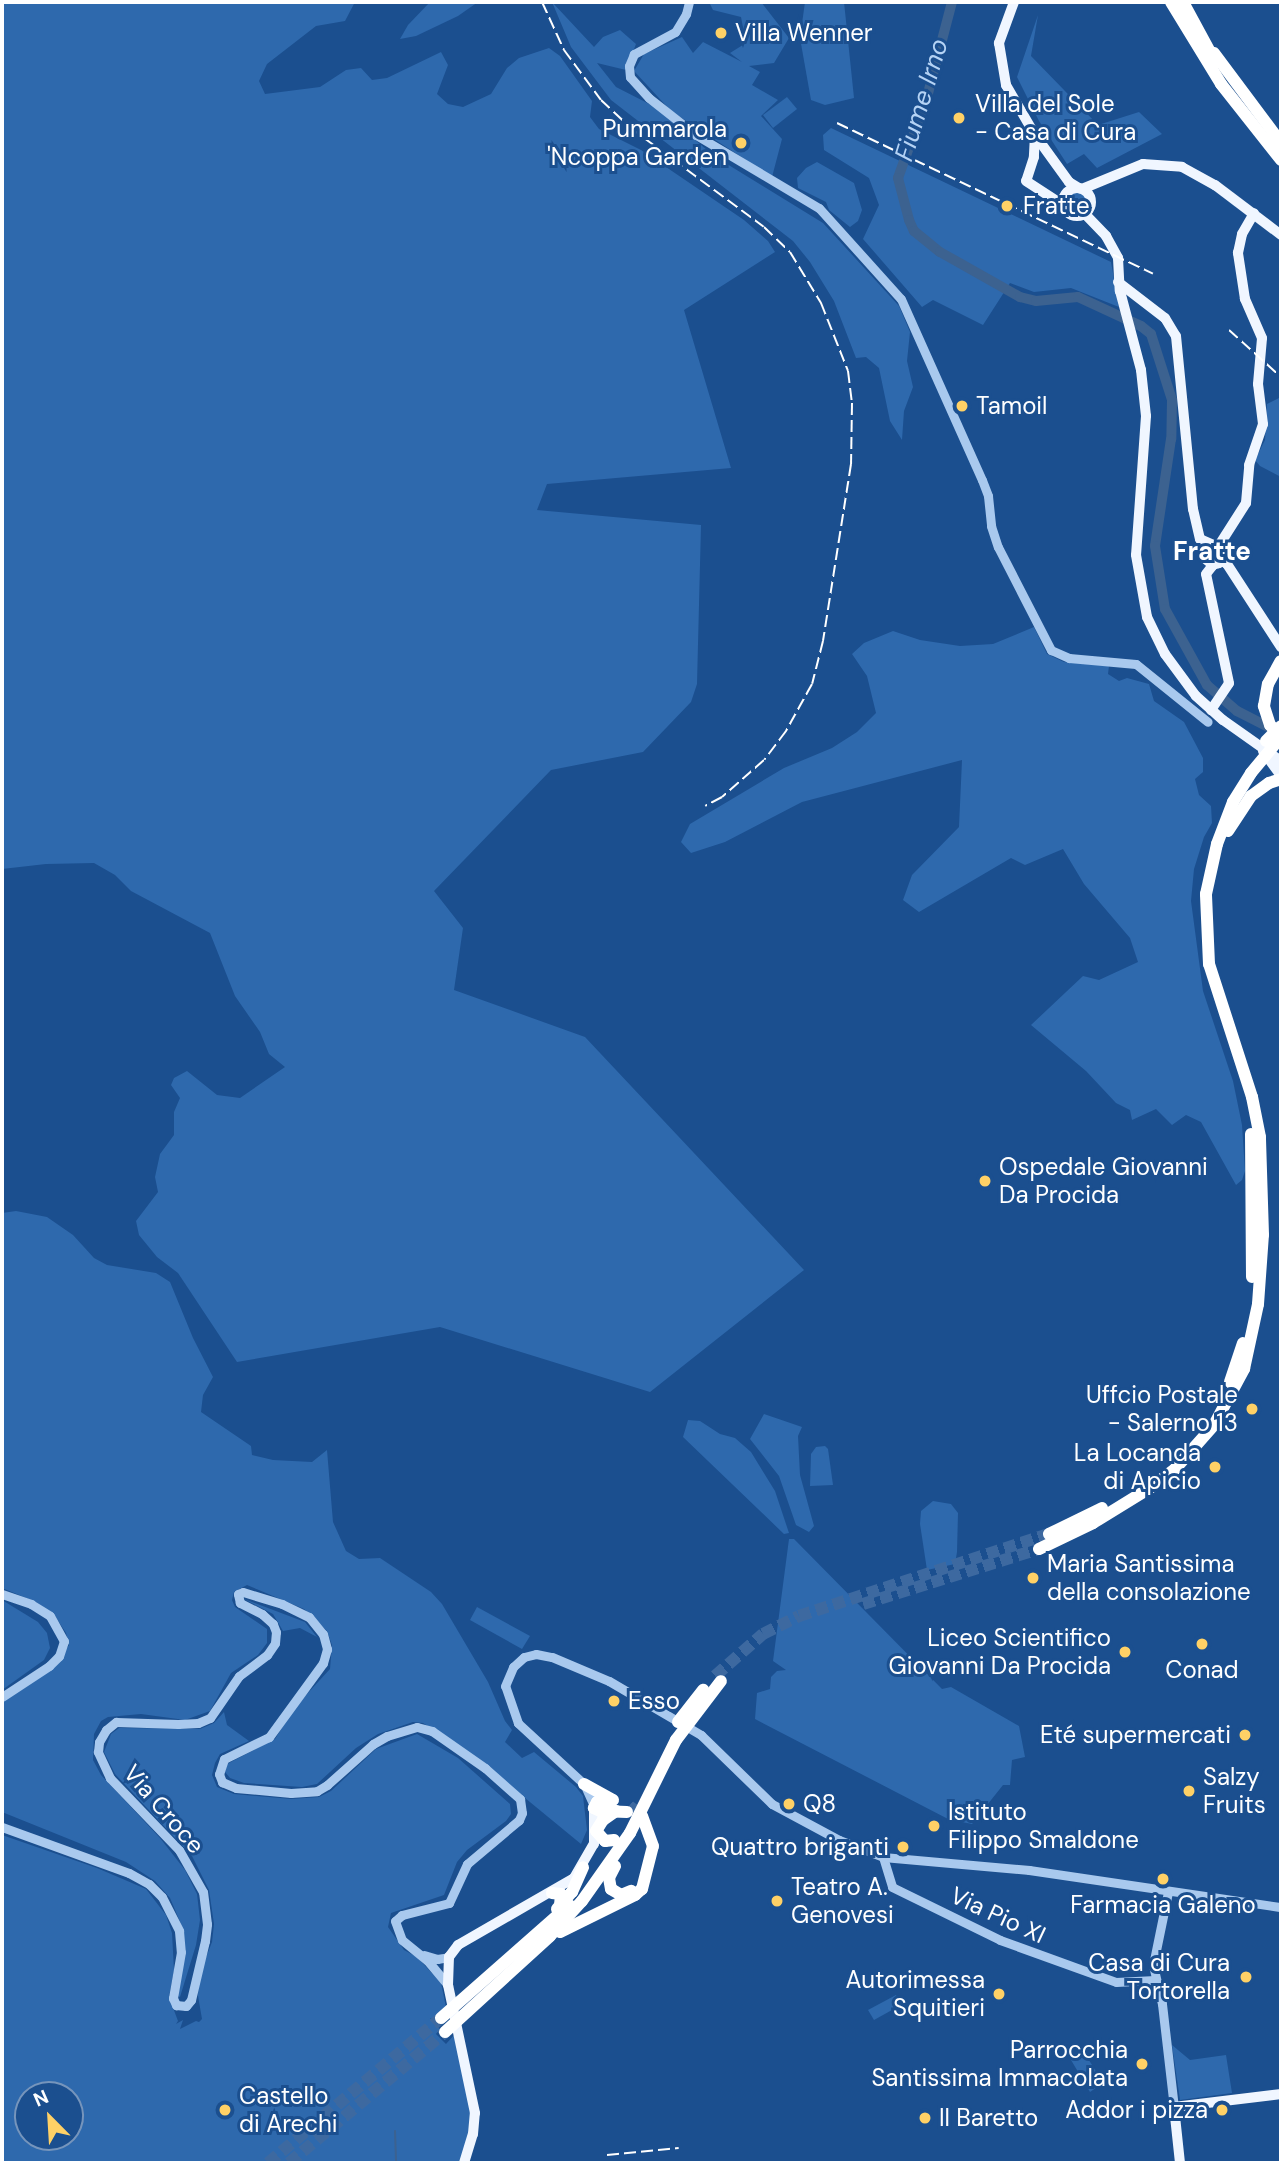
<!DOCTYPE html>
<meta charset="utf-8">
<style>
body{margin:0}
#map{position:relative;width:1283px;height:2165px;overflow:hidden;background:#1b4f8f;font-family:"DM Sans",sans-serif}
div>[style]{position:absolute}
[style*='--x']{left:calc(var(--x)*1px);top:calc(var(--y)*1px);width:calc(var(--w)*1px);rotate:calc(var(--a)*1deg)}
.green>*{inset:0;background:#2e69ad}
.round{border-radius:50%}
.stream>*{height:2px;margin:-1px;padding:0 1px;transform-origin:1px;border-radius:1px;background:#3c6290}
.river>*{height:10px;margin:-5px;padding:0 5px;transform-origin:5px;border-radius:5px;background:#3c6290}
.highway-tunnel>*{height:12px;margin-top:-6px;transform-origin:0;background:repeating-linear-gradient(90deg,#3d69a0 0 12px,transparent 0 18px)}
.minor>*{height:9px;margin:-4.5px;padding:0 4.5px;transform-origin:4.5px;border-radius:4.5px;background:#a9c9ee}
.major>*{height:10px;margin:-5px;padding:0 5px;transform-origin:5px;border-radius:5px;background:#f0f6ff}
.major>.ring{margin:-5px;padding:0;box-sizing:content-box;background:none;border:10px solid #f0f6ff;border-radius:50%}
.highway>*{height:12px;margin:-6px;padding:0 6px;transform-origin:6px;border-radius:6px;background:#fff}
.rail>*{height:2px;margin-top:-1px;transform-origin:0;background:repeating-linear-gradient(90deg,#fff 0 12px,transparent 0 17px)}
.dots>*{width:19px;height:19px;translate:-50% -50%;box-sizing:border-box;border:4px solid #1b4f8f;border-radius:50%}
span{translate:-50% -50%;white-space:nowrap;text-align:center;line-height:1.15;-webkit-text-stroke:6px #1b4f8f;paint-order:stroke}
.poi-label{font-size:24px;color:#fff}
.left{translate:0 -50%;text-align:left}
.right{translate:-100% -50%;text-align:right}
.street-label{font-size:24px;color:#fff}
.water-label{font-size:26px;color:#b5d3f5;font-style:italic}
.neighbourhood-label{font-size:26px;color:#fff;font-weight:700}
.frame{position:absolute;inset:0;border:4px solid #fff;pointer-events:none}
.north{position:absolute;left:14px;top:2081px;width:70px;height:70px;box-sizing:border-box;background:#1b4f8f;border:2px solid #7695bc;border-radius:50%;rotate:336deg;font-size:19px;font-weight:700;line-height:28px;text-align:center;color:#fff}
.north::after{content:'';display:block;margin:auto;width:24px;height:32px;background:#ffd166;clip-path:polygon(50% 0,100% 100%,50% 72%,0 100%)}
</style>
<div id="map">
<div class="green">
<i style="clip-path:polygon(2px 2px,355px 2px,345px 21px,316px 26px,267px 64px,259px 81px,265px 94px,320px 87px,346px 70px,361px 68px,372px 80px,387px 78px,441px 52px,448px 65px,437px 94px,448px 104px,463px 107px,491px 94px,507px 68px,519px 58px,549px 48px,560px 56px,592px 101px,590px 117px,599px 129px,641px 150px,744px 220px,768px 241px,775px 252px,684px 310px,731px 468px,547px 484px,537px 510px,701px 525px,697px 684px,691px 702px,643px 752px,551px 770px,434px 891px,463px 928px,454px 990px,585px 1037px,804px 1270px,650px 1392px,440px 1327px,237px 1362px,178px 1273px,157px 1257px,139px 1235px,136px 1221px,158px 1192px,155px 1177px,160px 1154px,174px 1135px,174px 1112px,180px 1098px,171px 1085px,174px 1078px,187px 1071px,217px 1095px,240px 1098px,285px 1067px,269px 1054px,260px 1032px,235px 996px,210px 933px,131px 891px,115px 875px,94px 863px,46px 864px,2px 869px)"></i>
<i style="clip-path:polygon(430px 2px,478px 2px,458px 16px,416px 36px,400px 39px,408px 25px)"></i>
<i style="clip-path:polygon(552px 2px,594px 47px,603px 37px,620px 30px,636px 44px,626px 70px,597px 63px,616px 87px,659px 109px,714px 156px,823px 223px,899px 306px,910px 332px,907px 361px,913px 387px,904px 411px,902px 440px,890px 421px,879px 368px,866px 357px,856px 358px,834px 301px,810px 262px,793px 241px,611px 100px,571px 47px)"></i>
<i style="clip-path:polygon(709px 2px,761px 2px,789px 38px,774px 63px,749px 66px,760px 72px,752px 85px,778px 100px,761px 116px,782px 139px,772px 177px,671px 111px,634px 71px,644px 54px,682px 37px,693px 53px,703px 42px,742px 62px,730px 53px,746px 43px,741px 17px,713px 10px)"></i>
<i style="clip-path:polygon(805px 2px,844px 2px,854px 98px,825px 105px,811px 100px,800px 38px)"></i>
<i style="clip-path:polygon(1038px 15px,1031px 56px,1098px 125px,1139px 112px,1162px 134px,1097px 168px,1084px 154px,1067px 164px,1039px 121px,1017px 77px)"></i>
<i style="clip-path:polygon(787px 97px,797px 109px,773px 128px,763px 115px)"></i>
<i style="clip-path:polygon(831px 128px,1111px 262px,1119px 307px,1071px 288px,1034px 292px,1010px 283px,983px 325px,933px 300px,922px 307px,863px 239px,879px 205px,869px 178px,824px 150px,823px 135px)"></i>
<i style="clip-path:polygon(817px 162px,854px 183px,862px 210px,858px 221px,850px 227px,829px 210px,826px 202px,798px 188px,797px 178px,806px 168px)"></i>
<i class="round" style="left:1068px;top:192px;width:18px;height:18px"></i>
<i style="clip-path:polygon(1281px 389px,1281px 477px,1260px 466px,1255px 460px,1265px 440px,1267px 404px,1279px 398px)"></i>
<i style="clip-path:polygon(1034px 627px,1047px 654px,1064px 662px,1109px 666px,1108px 674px,1119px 681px,1127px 678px,1149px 684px,1154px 701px,1184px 722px,1203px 758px,1203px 772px,1195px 779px,1199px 795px,1211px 806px,1212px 823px,1204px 837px,1194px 869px,1191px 901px,1203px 991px,1233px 1081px,1242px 1125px,1245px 1171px,1242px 1180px,1236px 1185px,1201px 1122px,1186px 1115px,1172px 1125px,1156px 1109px,1132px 1120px,1130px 1110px,1116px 1103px,1086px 1071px,1031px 1025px,1083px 976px,1099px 980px,1138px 962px,1130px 938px,1084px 884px,1063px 849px,1025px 865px,1011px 858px,919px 912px,903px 900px,912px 875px,959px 827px,962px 760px,802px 802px,725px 842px,691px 853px,681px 842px,690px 824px,784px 768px,832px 748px,857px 732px,876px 713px,867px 676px,852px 654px,864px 643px,893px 631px,920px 640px,960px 646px,993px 644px)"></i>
<i style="clip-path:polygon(16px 1211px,47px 1217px,73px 1235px,94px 1258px,107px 1265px,156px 1273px,170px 1282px,193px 1338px,213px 1377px,203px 1395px,201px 1412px,251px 1446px,252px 1455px,273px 1460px,312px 1462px,327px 1450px,333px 1522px,346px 1551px,359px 1559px,380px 1558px,431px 1592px,442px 1604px,488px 1682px,505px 1721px,512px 1730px,505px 1742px,522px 1758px,534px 1752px,576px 1787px,583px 1796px,587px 1830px,581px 1844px,474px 1756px,423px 1723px,413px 1722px,378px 1734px,356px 1748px,317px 1784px,302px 1787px,244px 1783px,230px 1778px,225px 1772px,227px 1764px,275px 1739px,295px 1707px,330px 1669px,332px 1645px,327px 1631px,304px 1609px,247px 1585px,234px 1592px,232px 1600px,235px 1607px,267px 1629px,267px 1643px,258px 1655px,231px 1673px,210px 1711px,185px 1720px,141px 1714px,108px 1717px,101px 1721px,94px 1734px,93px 1760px,101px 1775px,160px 1838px,185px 1870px,197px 1894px,200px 1920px,196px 1945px,180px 1997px,176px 1995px,184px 1952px,181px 1924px,170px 1898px,155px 1881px,126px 1862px,2px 1812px,2px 1700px,54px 1667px,69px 1645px,66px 1633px,55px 1616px,36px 1602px,2px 1588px,2px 1213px)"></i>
<i style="clip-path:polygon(764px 1414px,802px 1427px,798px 1436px,800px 1475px,814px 1526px,809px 1532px,796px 1525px,779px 1476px,750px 1439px)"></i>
<i style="clip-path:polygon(688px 1420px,700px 1421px,720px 1434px,735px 1438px,751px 1452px,775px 1491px,789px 1533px,784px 1534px,683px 1437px)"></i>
<i style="clip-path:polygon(825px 1446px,828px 1449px,833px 1485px,810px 1486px,811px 1454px,816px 1447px)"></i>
<i style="clip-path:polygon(933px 1501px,951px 1504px,958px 1513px,957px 1552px,955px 1564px,927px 1570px,920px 1524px,921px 1511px)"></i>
<i style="clip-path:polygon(789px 1539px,794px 1539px,942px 1689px,951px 1687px,1019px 1726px,1025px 1757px,1012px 1760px,1010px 1785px,1003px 1785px,972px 1824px,962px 1822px,962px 1818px,955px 1816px,948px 1819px,755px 1719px,757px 1693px,770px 1689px,771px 1677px,777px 1671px,786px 1670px,773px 1661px)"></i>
<i style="clip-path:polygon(244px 1599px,305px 1622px,317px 1637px,300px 1628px,283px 1631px,273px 1614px)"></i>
<i style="clip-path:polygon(2px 1600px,38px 1622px,47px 1633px,50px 1648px,44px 1660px,2px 1690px)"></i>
<i style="clip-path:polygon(477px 1607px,530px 1636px,522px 1649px,470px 1620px)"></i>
<i style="clip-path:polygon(evenodd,224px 1712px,227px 1725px,249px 1741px,220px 1754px,215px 1763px,212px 1775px,217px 1787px,234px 1794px,291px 1799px,319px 1797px,331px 1791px,376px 1749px,417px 1734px,458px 1758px,510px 1804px,511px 1814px,506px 1821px,467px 1850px,457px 1862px,444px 1895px,391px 1913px,388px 1927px,404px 1950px,417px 1957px,441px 1983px,446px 2007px,435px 2019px,430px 2018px,440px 2029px,436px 2034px,446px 2044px,455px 2034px,473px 2120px,460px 2163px,2px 2163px,2px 1835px,97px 1868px,146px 1889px,166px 1915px,172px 1933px,174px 1970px,169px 1997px,178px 2021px,176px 2024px,183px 2020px,180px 2029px,196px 2021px,199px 2022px,202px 2019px,198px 1996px,199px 1975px,212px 1942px,214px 1924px,209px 1890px,192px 1856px,115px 1774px,104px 1752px,111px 1734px,119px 1728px,200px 1729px,214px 1723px,224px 1712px,28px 2095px,70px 2095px,70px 2137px,28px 2137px,28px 2095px)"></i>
<i style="clip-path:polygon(896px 1995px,901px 2005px,874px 2020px,868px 2010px)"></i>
<i style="clip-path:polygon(1172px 2045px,1190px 2060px,1226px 2055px,1232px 2093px,1180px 2100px)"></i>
<i style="clip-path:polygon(1084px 2052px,1103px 2083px,1090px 2092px,1071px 2060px)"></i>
</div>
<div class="stream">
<i style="--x:395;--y:2131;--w:32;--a:88"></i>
</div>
<div class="river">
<i style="--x:952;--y:2;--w:98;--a:104.7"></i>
<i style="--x:927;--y:97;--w:86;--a:109.7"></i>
<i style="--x:898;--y:178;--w:43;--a:75.3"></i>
<i style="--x:909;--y:220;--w:12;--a:66"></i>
<i style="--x:914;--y:231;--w:33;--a:39"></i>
<i style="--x:940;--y:252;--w:92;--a:29.4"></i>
<i style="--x:1020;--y:297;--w:16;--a:14"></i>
<i style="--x:1036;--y:301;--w:42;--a:-5.4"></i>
<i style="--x:1078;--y:297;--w:69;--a:24.7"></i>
<i style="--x:1141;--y:326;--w:13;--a:39"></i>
<i style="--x:1151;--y:334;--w:69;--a:72.3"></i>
<i style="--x:1172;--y:400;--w:39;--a:91"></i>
<i style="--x:1171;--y:439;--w:108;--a:98.5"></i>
<i style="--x:1155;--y:546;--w:64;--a:81"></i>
<i style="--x:1165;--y:609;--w:87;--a:61.1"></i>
<i style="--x:1207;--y:685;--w:40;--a:41"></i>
<i style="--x:1237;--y:711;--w:42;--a:27.2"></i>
</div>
<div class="highway-tunnel">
<i style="--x:863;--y:1604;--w:184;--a:-17.4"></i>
<i style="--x:715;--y:1676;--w:64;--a:-41.2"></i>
<i style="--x:763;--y:1634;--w:40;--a:-26.6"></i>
<i style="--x:799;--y:1616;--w:263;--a:-18.2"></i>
<i style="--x:629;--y:1806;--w:16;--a:38"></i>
<i style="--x:268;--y:2163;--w:226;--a:-40"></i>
<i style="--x:289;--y:2163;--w:204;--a:-40"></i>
</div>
<div class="minor">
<i style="--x:689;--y:2;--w:12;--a:104"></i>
<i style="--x:686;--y:14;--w:21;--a:121"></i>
<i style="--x:675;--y:32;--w:47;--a:151.8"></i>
<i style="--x:634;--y:54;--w:13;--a:113"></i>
<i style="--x:629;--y:66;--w:11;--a:85"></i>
<i style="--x:630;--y:77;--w:28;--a:48"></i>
<i style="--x:649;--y:98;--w:60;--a:38.2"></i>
<i style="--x:696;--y:135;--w:143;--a:30.7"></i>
<i style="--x:819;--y:208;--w:122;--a:48"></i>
<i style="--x:901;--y:299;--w:198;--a:65.9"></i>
<i style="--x:982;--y:480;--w:17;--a:69"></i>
<i style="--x:988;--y:496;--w:30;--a:84"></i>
<i style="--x:991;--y:526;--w:22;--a:72"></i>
<i style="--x:998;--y:547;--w:116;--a:62.8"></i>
<i style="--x:1051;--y:650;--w:20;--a:24"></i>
<i style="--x:1069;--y:658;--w:67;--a:5.1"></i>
<i style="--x:1136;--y:664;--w:92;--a:38.9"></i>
<i style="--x:2;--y:1594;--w:31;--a:19"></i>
<i style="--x:31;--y:1604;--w:22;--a:32"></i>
<i style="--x:50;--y:1616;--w:29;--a:61"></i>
<i style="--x:64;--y:1641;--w:16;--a:108"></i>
<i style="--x:59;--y:1656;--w:14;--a:135"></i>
<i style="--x:49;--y:1666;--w:56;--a:146.6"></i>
<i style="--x:594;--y:1806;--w:24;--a:-114"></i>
<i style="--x:584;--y:1784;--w:90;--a:-137.3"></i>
<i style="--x:518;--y:1723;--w:39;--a:-109"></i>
<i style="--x:505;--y:1686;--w:21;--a:-67"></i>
<i style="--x:513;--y:1667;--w:15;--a:-42"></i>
<i style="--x:524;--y:1657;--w:12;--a:-14"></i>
<i style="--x:536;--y:1654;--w:16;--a:11"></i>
<i style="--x:552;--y:1657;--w:62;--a:22.8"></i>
<i style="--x:609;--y:1681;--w:107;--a:30.4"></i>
<i style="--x:701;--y:1735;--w:99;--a:44.2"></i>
<i style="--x:772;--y:1804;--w:76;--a:28.2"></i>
<i style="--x:839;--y:1840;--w:47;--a:21.1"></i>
<i style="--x:883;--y:1857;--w:147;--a:5.1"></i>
<i style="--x:1029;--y:1870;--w:255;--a:8.4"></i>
<i style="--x:2;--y:1827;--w:135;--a:19.9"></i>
<i style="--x:129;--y:1873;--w:23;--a:29"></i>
<i style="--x:149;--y:1884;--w:18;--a:45"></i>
<i style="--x:162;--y:1897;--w:38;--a:63"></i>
<i style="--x:179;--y:1931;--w:21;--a:85"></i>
<i style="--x:181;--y:1952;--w:47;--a:99.9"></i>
<i style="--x:173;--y:1998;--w:8;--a:67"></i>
<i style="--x:176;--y:2005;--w:10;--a:6"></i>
<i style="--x:186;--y:2006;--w:8;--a:-50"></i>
<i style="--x:191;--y:2000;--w:61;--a:-76.7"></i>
<i style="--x:205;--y:1941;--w:17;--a:-83"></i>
<i style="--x:207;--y:1924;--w:32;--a:-97"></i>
<i style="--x:203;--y:1892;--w:48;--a:-119.7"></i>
<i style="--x:179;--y:1850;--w:100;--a:-133.8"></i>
<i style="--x:110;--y:1778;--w:29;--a:-115"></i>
<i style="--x:98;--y:1752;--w:10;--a:-84"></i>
<i style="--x:99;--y:1742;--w:14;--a:-60"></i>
<i style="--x:106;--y:1730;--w:13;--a:-39"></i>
<i style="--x:116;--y:1722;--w:62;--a:1.8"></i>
<i style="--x:178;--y:1724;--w:20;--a:-3"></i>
<i style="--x:198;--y:1723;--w:13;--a:-23"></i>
<i style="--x:210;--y:1718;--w:51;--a:-55.4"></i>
<i style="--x:239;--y:1676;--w:35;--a:-37"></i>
<i style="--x:267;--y:1655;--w:14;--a:-56"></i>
<i style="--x:275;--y:1643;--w:11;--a:-85"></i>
<i style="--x:276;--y:1632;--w:9;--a:-111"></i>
<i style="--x:273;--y:1624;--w:15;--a:-138"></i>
<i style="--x:262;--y:1614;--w:25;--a:-153"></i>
<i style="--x:240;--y:1603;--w:9;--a:-103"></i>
<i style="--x:238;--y:1594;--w:5;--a:-22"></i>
<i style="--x:243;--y:1592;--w:41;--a:17.1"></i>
<i style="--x:282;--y:1604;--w:30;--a:26"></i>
<i style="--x:309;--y:1617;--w:22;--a:51"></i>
<i style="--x:323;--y:1634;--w:16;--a:75"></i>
<i style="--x:327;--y:1649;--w:15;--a:106"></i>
<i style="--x:323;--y:1663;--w:92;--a:126.1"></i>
<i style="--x:269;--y:1737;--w:50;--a:153.9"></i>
<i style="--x:224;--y:1759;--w:16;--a:108"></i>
<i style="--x:219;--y:1774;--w:9;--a:69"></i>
<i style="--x:222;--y:1782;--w:15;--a:23"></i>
<i style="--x:236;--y:1788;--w:55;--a:5.2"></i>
<i style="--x:291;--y:1793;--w:26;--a:-4"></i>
<i style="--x:317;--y:1791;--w:12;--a:-31"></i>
<i style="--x:327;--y:1785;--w:62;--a:-41.7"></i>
<i style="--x:373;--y:1744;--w:16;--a:-30"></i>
<i style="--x:387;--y:1736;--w:31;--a:-17"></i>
<i style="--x:417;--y:1727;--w:16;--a:15"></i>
<i style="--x:432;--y:1731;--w:65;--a:34.9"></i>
<i style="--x:485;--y:1768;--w:47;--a:41.5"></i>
<i style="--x:520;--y:1799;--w:14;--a:82"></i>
<i style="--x:522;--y:1813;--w:8;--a:113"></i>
<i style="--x:519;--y:1820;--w:68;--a:139.8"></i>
<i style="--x:467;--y:1864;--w:43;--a:114.8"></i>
<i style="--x:449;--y:1903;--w:49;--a:165.7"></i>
<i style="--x:402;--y:1915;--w:9;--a:139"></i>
<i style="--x:395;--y:1921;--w:20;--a:70"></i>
<i style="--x:402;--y:1940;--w:32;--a:39"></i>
<i style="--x:427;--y:1960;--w:33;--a:50"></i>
<i style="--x:883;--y:1857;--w:31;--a:73"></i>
<i style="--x:892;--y:1887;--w:120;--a:26.1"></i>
<i style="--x:1000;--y:1940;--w:123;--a:19.9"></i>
<i style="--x:1116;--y:1982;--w:39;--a:-3"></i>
<i style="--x:1168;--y:1892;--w:75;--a:101.6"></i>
<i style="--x:1153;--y:1965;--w:40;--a:77"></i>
<i style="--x:1162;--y:2004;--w:104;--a:83.4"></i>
<i style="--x:424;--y:1955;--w:14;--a:17"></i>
<i style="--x:437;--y:1959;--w:12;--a:-9"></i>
</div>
<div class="major">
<i style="--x:1014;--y:2;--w:44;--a:110.1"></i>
<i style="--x:999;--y:43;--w:43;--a:80.5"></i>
<i style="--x:1006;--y:85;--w:58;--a:59.9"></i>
<i style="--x:1035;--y:135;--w:58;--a:54.1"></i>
<i style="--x:1069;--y:182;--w:12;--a:31"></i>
<i style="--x:1035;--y:135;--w:22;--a:93"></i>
<i style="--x:1034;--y:157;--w:25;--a:108"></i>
<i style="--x:1026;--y:181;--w:44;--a:33"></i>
<i class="ring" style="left:1063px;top:188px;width:18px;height:18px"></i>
<i style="--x:1082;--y:189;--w:66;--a:-22.3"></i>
<i style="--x:1143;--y:164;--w:39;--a:4"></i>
<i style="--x:1182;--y:167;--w:38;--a:29"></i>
<i style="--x:1215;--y:185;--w:83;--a:37.1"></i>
<i style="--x:1084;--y:213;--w:32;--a:46"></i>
<i style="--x:1106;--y:236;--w:25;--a:61"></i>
<i style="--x:1118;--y:258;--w:33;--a:87"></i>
<i style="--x:1120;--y:291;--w:82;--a:75.1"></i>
<i style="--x:1141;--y:370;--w:46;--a:83.8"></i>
<i style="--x:1146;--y:416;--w:139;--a:94.1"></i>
<i style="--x:1136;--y:555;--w:63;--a:79.9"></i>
<i style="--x:1147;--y:617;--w:41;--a:64.1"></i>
<i style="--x:1165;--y:654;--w:52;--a:53.6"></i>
<i style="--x:1196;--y:696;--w:36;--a:42"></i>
<i style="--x:1223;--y:720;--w:71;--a:35.3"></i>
<i style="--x:1118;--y:282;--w:59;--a:37.5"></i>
<i style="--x:1165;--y:318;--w:21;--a:59"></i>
<i style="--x:1176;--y:336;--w:174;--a:84.4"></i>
<i style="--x:1193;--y:509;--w:31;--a:77"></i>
<i style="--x:1200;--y:539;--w:20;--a:24"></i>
<i style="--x:1218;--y:547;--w:9;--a:54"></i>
<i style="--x:1223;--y:554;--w:10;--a:114"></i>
<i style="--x:1219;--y:563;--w:6;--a:162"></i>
<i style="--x:1213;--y:565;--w:13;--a:-141"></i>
<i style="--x:1203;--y:557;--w:8;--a:-76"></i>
<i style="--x:1205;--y:549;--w:9;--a:-21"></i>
<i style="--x:1218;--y:547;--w:52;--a:-57.5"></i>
<i style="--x:1246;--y:503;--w:38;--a:-85"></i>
<i style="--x:1249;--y:465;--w:43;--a:-71.1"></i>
<i style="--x:1263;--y:424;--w:40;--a:-97.1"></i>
<i style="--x:1258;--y:384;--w:46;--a:-85"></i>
<i style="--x:1262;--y:338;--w:43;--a:-113.6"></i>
<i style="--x:1245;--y:299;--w:47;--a:-98.7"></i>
<i style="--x:1238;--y:253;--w:19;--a:-78"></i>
<i style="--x:1242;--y:234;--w:24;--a:-60"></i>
<i style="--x:1221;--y:560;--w:7;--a:34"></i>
<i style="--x:1227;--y:564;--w:99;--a:57"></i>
<i style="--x:1211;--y:710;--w:32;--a:-56"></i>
<i style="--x:1229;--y:683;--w:111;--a:-101.9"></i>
<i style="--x:1206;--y:574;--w:11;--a:-52"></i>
<i style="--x:1263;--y:751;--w:31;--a:54"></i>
<i style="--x:464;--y:2163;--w:30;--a:-73"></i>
<i style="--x:473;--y:2134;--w:21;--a:-85"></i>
<i style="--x:475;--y:2113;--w:131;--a:-101.9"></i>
<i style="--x:448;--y:1985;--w:28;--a:-88"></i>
<i style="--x:449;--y:1957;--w:15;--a:-53"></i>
<i style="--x:458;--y:1945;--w:134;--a:-30"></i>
<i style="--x:574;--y:1878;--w:39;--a:-60"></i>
<i style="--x:594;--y:1844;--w:38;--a:-90"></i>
<i style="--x:1180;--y:2163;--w:56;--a:-96.1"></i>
<i style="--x:1174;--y:2107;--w:108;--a:-6.9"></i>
</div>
<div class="highway">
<i style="--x:1171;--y:2;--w:96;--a:58.6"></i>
<i style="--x:1221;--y:84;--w:97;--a:51.7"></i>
<i style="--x:1183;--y:2;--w:69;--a:61.6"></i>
<i style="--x:1214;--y:53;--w:112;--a:53.3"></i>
<i style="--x:1279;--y:735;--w:13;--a:-132"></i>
<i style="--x:1270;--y:725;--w:20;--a:-108"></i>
<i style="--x:1264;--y:706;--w:22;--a:-80"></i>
<i style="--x:1268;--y:684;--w:26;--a:-61"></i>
<i style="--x:1266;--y:741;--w:21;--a:-45"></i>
<i style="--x:1228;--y:831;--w:42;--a:-56.7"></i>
<i style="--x:1251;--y:796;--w:22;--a:-36"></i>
<i style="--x:1269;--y:783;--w:13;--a:-18"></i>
<i style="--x:1251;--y:1134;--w:143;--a:89.6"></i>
<i style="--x:1230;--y:1382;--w:41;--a:-71.6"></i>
<i style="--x:1049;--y:1534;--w:59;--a:-26.1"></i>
<i style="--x:1039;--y:1549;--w:60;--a:-25.7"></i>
<i style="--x:1093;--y:1523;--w:67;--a:-31.6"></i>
<i style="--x:1150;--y:1488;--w:31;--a:-37"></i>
<i style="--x:1175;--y:1469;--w:59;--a:-48.4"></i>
<i style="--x:1214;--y:1425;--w:64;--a:-61.8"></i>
<i style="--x:1244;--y:1369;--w:66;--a:-77.8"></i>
<i style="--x:1258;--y:1304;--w:69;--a:-85.9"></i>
<i style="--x:1263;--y:1235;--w:98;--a:-91.8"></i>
<i style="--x:1260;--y:1137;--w:41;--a:-101.3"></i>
<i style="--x:1252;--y:1097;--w:140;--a:-107.9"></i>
<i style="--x:1209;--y:964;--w:70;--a:-92.5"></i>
<i style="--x:1206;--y:894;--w:51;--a:-77.6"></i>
<i style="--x:1217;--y:844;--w:45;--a:-69.1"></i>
<i style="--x:1233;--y:802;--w:34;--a:-58"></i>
<i style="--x:1251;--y:773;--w:47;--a:-50.2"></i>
<i style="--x:678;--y:1722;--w:41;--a:-52"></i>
<i style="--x:584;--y:1784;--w:31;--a:29"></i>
<i style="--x:613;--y:1800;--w:16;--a:173"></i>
<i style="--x:597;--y:1802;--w:7;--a:117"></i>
<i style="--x:594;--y:1808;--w:7;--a:27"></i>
<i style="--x:600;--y:1811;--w:27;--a:2"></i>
<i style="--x:614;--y:1840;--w:9;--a:174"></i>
<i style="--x:605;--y:1841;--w:13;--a:-132"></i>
<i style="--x:596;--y:1831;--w:13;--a:-58"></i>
<i style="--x:603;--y:1820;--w:16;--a:-35"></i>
<i style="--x:615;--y:1866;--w:13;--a:117"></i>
<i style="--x:609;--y:1878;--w:11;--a:80"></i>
<i style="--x:611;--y:1889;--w:12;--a:31"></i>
<i style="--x:621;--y:1895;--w:11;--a:-22"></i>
<i style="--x:552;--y:1893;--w:9;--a:6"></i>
<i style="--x:561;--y:1894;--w:12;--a:95"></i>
<i style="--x:557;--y:1909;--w:23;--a:-49"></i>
<i style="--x:572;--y:1892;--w:27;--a:-66"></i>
<i style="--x:560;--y:1932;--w:84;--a:-26.3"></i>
<i style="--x:635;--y:1895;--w:9;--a:-41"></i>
<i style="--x:642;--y:1889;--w:44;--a:-75.7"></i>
<i style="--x:653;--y:1846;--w:32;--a:-110"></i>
<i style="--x:441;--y:2018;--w:171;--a:-41.4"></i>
<i style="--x:445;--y:2032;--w:142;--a:-42.4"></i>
<i style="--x:550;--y:1936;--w:47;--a:-47.6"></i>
<i style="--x:582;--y:1901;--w:83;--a:-54.8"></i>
<i style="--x:630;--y:1833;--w:104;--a:-63.7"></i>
<i style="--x:676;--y:1740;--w:74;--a:-52.7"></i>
</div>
<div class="rail">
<i style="--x:542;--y:2;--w:53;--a:65.4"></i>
<i style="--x:564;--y:50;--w:62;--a:53.5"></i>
<i style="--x:601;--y:100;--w:42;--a:43.1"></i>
<i style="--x:632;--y:129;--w:164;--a:36.6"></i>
<i style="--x:764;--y:227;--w:36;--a:44"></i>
<i style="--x:790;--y:252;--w:60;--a:58.7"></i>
<i style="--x:821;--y:303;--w:73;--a:68.3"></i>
<i style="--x:848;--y:371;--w:32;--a:83"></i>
<i style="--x:852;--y:403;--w:61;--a:90.9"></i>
<i style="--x:851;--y:464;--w:179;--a:99"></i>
<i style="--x:823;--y:641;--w:44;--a:104.3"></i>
<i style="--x:812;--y:684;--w:54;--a:119"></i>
<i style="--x:786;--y:731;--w:36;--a:127"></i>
<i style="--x:764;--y:760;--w:56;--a:138.6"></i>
<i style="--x:722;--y:797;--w:19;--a:152"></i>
<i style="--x:837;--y:123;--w:350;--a:25.5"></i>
<i style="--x:1229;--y:330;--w:70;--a:42.1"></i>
<i style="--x:607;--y:2155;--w:72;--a:-5.6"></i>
</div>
<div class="dots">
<i style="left:721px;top:33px;background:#ffd166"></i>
<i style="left:959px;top:118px;background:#ffd166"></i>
<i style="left:741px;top:143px;background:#ffd166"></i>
<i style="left:1007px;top:206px;background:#ffd166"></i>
<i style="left:962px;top:406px;background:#ffd166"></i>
<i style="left:985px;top:1181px;background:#ffd166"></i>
<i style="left:1252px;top:1409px;background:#ffd166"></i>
<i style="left:1215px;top:1467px;background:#ffd166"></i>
<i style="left:1033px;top:1578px;background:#ffd166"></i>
<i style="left:1202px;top:1644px;background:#ffd166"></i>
<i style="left:1125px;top:1652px;background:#ffd166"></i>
<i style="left:614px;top:1701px;background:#ffd166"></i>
<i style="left:1245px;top:1735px;background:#ffd166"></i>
<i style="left:1189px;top:1791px;background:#ffd166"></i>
<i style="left:789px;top:1804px;background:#ffd166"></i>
<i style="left:934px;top:1826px;background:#ffd166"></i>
<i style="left:903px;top:1847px;background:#ffd166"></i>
<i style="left:1163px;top:1879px;background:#ffd166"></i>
<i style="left:777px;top:1901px;background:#ffd166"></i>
<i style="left:1246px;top:1977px;background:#ffd166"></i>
<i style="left:999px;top:1994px;background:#ffd166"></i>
<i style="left:1142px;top:2064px;background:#ffd166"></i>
<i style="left:225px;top:2110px;background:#ffd166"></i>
<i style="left:1222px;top:2110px;background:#ffd166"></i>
<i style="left:925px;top:2118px;background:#ffd166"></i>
</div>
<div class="poi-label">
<span class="left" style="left:735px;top:33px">Villa Wenner</span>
<span class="left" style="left:975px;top:118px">Villa del Sole<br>- Casa di Cura</span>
<span class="right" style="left:727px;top:143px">Pummarola<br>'Ncoppa Garden</span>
<span class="left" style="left:1023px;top:206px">Fratte</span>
<span class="left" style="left:976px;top:406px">Tamoil</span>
<span class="left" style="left:999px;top:1181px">Ospedale Giovanni<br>Da Procida</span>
<span class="right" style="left:1238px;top:1409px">Uffcio Postale<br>- Salerno 13</span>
<span class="right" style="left:1201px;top:1467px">La Locanda<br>di Apicio</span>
<span class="left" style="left:1047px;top:1578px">Maria Santissima<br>della consolazione</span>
<span class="right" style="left:1111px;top:1652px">Liceo Scientifico<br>Giovanni Da Procida</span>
<span style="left:1202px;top:1670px">Conad</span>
<span class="left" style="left:628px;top:1701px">Esso</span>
<span class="right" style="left:1231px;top:1735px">Eté supermercati</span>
<span class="left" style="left:1203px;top:1791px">Salzy<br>Fruits</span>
<span class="left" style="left:803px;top:1804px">Q8</span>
<span class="left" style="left:948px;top:1826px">Istituto<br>Filippo Smaldone</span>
<span class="right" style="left:889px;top:1847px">Quattro briganti</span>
<span class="left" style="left:791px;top:1901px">Teatro A.<br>Genovesi</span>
<span style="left:1163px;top:1905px">Farmacia Galeno</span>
<span class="right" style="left:1230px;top:1977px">Casa di Cura<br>Tortorella</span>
<span class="right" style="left:985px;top:1994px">Autorimessa<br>Squitieri</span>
<span class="right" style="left:1128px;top:2064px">Parrocchia<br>Santissima Immacolata</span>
<span class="left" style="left:239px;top:2110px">Castello<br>di Arechi</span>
<span class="right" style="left:1208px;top:2110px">Addor i pizza</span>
<span class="left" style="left:939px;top:2118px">Il Baretto</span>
</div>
<div class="street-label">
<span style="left:164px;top:1809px;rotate:49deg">Via Croce</span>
<span style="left:998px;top:1915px;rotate:25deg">Via Pio XI</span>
</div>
<div class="water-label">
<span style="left:922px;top:100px;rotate:-73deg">Fiume Irno</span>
</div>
<div class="neighbourhood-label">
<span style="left:1212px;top:552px">Fratte</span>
</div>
<div class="frame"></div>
<div class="north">N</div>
</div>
